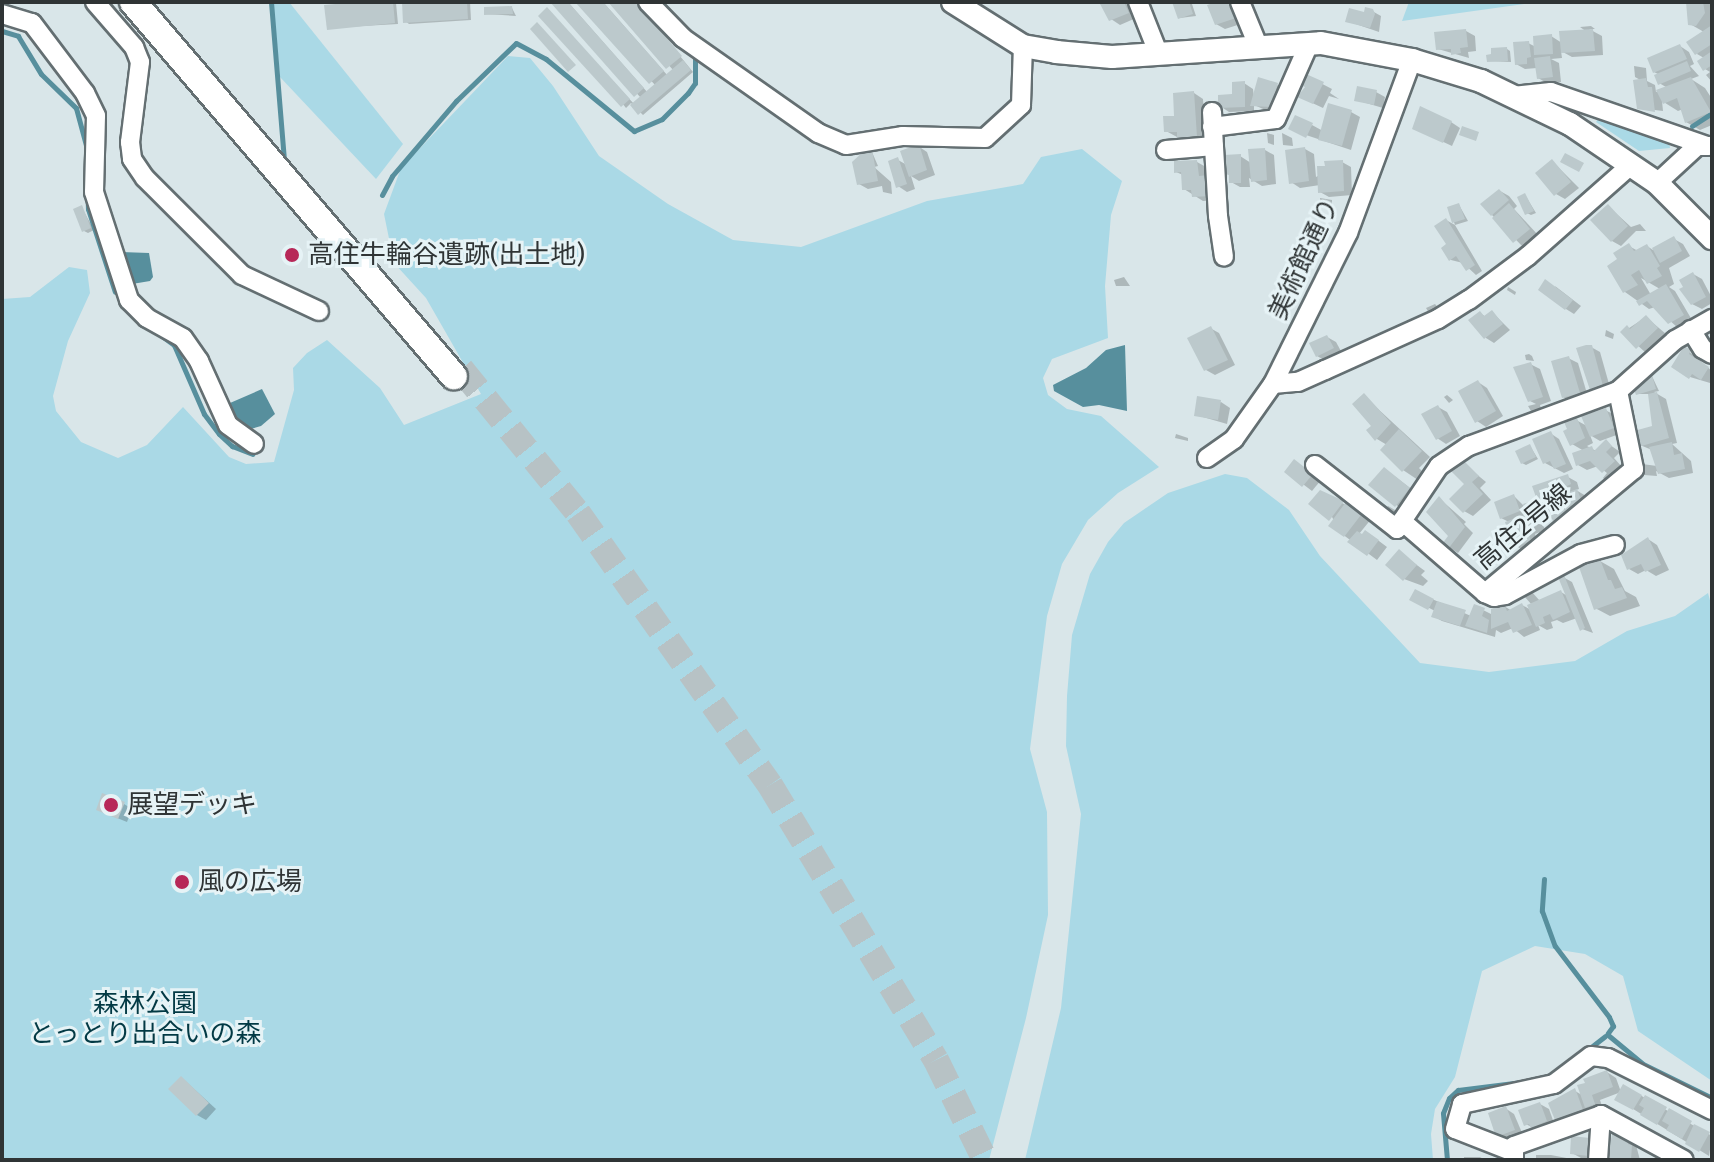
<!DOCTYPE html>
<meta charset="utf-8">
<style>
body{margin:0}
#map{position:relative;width:1714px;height:1162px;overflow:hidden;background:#d9e6e9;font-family:"Fira Sans","Noto Sans JP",sans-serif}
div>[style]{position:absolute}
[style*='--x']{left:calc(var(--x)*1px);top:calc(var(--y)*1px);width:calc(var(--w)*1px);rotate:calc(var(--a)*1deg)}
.green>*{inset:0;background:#aad9e6}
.water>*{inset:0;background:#578f9d}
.shadow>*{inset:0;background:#0003}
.stream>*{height:5px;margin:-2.5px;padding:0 2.5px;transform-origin:2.5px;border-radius:2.5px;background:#578f9d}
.building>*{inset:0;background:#bcc9cc}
.highway-tunnel>*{height:26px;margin-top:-13px;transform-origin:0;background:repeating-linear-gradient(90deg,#b7c2c5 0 26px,transparent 0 39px)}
.roads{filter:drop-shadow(2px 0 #646f72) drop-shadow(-2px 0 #646f72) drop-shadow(0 2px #646f72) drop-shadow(0 -2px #646f72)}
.minor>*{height:18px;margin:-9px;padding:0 9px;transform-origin:9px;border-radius:9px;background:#fff}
.major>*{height:22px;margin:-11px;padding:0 11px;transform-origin:11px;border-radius:11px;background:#fff}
.highway>*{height:26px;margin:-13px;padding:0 13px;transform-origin:13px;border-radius:13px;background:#fff}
.dots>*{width:22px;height:22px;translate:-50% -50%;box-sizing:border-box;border:4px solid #e6f3f6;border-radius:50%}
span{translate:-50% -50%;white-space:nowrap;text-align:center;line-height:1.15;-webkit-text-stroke:6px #e6f3f6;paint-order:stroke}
.poi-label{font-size:26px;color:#2f3435}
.left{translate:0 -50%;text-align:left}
.street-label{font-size:26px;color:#2f3435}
.park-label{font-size:26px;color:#023944}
.frame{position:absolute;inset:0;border:4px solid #2f3435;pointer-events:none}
</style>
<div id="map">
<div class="green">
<i style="clip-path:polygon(273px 2px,289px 2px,403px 144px,376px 179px,280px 77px)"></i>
<i style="clip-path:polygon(1409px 2px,1539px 2px,1402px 21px)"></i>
<i style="clip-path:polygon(508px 56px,530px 58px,553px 86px,599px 156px,668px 204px,733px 240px,801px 247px,927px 201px,1023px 184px,1041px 157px,1082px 149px,1122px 181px,1111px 215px,1105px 286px,1108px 338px,1052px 359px,1043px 378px,1048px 395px,1067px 409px,1101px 416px,1159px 467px,1118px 493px,1088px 520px,1062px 564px,1047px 616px,1030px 749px,1047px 812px,1048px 915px,1026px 1018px,989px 1160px,2px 1160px,2px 299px,30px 297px,69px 267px,87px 270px,90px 293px,68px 341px,53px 396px,56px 411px,81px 442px,118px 458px,147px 445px,183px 407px,229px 457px,246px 464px,274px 462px,294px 390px,293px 368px,307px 353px,327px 340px,380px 388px,404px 425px,481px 394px,426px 298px,394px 263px,384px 214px,401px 168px)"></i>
<i style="clip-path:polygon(1601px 115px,1669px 142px,1670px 148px,1639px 151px,1596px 122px)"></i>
<i style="clip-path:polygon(1225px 474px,1247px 478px,1289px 510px,1320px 556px,1420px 663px,1489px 672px,1575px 661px,1627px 631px,1675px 616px,1708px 593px,1712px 608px,1712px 1081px,1638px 1031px,1623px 976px,1585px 954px,1535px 946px,1482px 971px,1455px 1077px,1435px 1109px,1431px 1134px,1433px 1160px,1025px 1160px,1061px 1008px,1081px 814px,1066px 746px,1067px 696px,1072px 635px,1090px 574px,1108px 542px,1124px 523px,1168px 493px)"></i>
</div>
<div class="water">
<i style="clip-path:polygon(121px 252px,149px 253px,153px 277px,150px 281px,132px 284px)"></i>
<i style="clip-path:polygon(1125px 345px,1127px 411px,1099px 405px,1083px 407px,1054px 391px,1053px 385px,1086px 368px,1106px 350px)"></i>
<i style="clip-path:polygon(262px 389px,275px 414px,261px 426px,247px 430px,234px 417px,230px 403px)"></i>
</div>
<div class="shadow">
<i style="clip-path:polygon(379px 2px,396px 3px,398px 24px,328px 28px)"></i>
<i style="clip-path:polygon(404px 2px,470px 2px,471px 20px,409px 24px,405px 21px)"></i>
<i style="clip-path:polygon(553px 2px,568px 2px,648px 93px,656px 86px,578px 2px,603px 2px,668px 76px,674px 71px,611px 2px,636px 2px,693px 72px,643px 115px,631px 103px,626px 108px,548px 10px,634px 104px,641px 98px)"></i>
<i style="clip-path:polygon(1102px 2px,1129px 2px,1136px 18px,1120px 25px,1111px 19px)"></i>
<i style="clip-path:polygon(1175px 2px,1197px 2px,1192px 4px,1196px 16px,1180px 18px)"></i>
<i style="clip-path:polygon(1212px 2px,1237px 2px,1247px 22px,1225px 29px,1216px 24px,1216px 4px)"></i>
<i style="clip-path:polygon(1687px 2px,1712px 2px,1712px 82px,1706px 75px,1710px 72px,1705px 69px,1704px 58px,1697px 54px,1704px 32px,1690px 24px)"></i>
<i style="clip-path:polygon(512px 8px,516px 16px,486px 14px)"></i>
<i style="clip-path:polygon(1372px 11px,1381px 16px,1379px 32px,1347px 21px)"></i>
<i style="clip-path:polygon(1591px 26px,1595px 29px,1589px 29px,1602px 36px,1603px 55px,1572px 57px,1561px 51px,1562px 58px,1551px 59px,1559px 63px,1561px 82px,1547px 83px,1538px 78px,1537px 68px,1525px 69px,1516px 64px,1528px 43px,1536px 47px,1551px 36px,1562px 43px,1587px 32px,1580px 27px)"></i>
<i style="clip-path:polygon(1466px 31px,1475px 36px,1476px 51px,1468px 52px,1469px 58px,1438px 49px)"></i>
<i style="clip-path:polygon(1680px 46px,1689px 52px,1694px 64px,1690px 66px,1699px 76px,1691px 79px,1705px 88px,1712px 99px,1712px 125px,1700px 130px,1686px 122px,1683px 109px,1678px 111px,1662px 101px,1663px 111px,1639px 108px,1642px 81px,1635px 77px,1634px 66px,1646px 68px,1647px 81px,1655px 85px,1656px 92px,1666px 87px,1659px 83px,1660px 75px,1654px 72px)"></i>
<i style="clip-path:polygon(1507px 49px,1510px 51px,1511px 62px,1488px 61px)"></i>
<i style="clip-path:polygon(1307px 76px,1332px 89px,1330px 93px,1339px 99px,1329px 96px,1323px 108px,1308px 101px)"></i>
<i style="clip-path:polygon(1244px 83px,1253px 89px,1254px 98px,1277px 85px,1286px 90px,1270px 112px,1254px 105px,1254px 111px,1229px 112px,1220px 106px)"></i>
<i style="clip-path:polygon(1376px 92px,1385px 97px,1383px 108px,1356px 100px)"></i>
<i style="clip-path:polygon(1194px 93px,1203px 99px,1206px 142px,1188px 143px,1166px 131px)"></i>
<i style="clip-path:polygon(1351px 112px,1360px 117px,1351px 150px,1300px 133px,1312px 125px,1323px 131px)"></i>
<i style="clip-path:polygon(1451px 122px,1460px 128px,1452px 146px,1424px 133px)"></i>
<i style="clip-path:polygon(1267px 133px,1274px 135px,1274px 145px,1268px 143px)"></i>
<i style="clip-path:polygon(1282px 133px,1292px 138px,1293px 146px,1283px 145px)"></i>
<i style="clip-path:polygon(918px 146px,927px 152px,935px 175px,919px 181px,911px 176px,915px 189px,907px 192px,898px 186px,898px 160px,907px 165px)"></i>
<i style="clip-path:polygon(1305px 149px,1314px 154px,1316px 177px,1342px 162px,1351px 167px,1352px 195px,1329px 197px,1320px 192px,1320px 185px,1300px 188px,1291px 182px)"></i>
<i style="clip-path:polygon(1265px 150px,1274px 155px,1276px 184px,1262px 186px,1249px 178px,1250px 187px,1240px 187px,1231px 182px,1240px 156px,1251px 163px)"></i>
<i style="clip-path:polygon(872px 152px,878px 166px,874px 167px,891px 182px,892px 194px,883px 192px,882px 186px,868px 189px,859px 184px)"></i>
<i style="clip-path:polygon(1552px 161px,1579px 188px,1565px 199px,1556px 194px)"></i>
<i style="clip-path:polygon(1197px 162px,1206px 167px,1219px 200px,1203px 201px,1184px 189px,1183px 175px,1176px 172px)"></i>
<i style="clip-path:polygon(1500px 191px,1509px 196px,1517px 206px,1514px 209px,1538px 235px,1523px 247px,1492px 215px)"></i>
<i style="clip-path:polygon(1525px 195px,1536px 213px,1531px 215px,1527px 213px)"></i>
<i style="clip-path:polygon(1320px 198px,1332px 200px,1332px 208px,1320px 206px)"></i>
<i style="clip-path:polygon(1459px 205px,1468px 221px,1455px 225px,1482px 271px,1476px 275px,1463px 263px,1451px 260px,1443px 249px,1449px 245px,1446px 220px,1455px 225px,1449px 208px)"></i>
<i style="clip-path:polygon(1608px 206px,1631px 227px,1640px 224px,1646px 231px,1636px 231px,1621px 246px,1612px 241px)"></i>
<i style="clip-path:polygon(82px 208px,94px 230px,88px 233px,84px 231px)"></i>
<i style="clip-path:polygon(evenodd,1674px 239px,1683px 244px,1690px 256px,1669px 268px,1674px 284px,1669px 287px,1675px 291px,1692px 320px,1678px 328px,1655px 307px,1649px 309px,1625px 292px,1620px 260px,1629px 246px,1638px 251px,1647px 246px,1653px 250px,1674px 239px,1641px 278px,1660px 289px,1651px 295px,1641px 278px)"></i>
<i style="clip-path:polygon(1693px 274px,1702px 279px,1712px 298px,1712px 303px,1702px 309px,1692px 304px)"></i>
<i style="clip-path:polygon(1124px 277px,1130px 286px,1116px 286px,1114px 280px)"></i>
<i style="clip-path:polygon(1555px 286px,1581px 306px,1574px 314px,1566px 309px)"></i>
<i style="clip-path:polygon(1508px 287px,1516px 292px,1515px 295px,1507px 290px)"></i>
<i style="clip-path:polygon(1435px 304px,1441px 311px,1429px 313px,1426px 308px)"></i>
<i style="clip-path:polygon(1492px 312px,1510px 330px,1494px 343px,1486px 338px,1480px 313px,1486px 317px)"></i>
<i style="clip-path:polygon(1646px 317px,1666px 334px,1646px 353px,1623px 332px)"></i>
<i style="clip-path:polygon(1210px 328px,1219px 333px,1235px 365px,1215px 375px,1206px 370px)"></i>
<i style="clip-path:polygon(1606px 330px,1614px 334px,1613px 339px,1605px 336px)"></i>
<i style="clip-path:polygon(1327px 337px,1336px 342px,1342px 353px,1326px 361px,1317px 356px)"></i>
<i style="clip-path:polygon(1591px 347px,1600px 352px,1611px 391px,1601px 394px,1592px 389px)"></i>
<i style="clip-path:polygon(1685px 348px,1712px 371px,1710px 383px,1690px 377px)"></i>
<i style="clip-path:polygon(1529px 354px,1532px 356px,1534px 361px,1526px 360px,1525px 355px)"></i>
<i style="clip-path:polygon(1568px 358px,1578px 363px,1588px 397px,1572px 402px,1563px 397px)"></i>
<i style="clip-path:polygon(1530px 364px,1540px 369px,1551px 401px,1540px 405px,1542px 413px,1534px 416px,1528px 406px,1536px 404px,1530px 401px)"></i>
<i style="clip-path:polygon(1651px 374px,1659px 391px,1654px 392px,1666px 399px,1677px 443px,1672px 444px,1691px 461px,1693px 473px,1669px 478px,1656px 471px,1657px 476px,1644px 475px,1642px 464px,1657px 466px,1652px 450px,1640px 445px,1655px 427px,1650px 394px,1638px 394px)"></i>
<i style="clip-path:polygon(1478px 382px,1487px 388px,1503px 416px,1486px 427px,1477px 421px)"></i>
<i style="clip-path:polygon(1447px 395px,1453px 400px,1449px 403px,1444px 397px)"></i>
<i style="clip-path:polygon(1364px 396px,1430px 457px,1419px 468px,1427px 476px,1421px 482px,1403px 470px,1387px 445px,1377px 439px)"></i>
<i style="clip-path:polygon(1221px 402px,1230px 408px,1227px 424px,1196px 415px)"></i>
<i style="clip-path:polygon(1438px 407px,1447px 412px,1460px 436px,1446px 444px,1437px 438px)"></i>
<i style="clip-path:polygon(1605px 410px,1615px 415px,1622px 433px,1600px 441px,1590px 435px,1593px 443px,1587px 446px,1596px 451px,1606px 442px,1620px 452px,1614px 458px,1622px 467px,1616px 476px,1606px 481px,1603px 478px,1607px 473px,1598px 466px,1587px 470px,1578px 465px,1584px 451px,1572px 444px,1576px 420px,1587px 426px)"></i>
<i style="clip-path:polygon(1550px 433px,1559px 439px,1573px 469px,1564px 473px,1545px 463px)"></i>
<i style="clip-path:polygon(1176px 434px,1188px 438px,1188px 441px,1175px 438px)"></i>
<i style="clip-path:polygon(1530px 446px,1538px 459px,1526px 465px,1522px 463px)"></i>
<i style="clip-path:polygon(1295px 462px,1321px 480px,1312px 491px,1287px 472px)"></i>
<i style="clip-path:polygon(1463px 463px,1486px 482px,1480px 488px,1491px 500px,1473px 516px,1464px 511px,1467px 484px)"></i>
<i style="clip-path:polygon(1393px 475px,1418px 494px,1405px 510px,1396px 505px)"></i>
<i style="clip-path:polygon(1568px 477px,1577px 482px,1579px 489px,1576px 490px,1586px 496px,1590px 507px,1564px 526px,1546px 515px,1546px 503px,1538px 499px)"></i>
<i style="clip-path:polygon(1320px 492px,1372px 518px,1359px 534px,1375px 538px,1387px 547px,1377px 560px,1330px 525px,1334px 521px)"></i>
<i style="clip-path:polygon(1514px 496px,1524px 506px,1538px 509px,1545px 530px,1535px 534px,1539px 546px,1524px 551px,1515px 545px,1509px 522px,1501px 518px)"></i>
<i style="clip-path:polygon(1440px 499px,1466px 522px,1464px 524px,1473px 533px,1458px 553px,1444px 544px,1451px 536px)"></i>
<i style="clip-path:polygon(1388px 506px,1402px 514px,1400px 517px,1386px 508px)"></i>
<i style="clip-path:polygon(1648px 539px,1657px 545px,1669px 570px,1656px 576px,1646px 570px,1638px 574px,1629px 569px)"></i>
<i style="clip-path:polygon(1399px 552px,1425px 571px,1421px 575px,1428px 581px,1423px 586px,1404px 579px)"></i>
<i style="clip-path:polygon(1600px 561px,1614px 569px,1625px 591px,1636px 597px,1640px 606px,1610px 616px,1595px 608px)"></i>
<i style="clip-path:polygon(1563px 577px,1572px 582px,1593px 633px,1582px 629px,1577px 618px,1563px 623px,1557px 620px,1551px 622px,1553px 628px,1547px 630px,1538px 625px,1540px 630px,1524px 637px,1513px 628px,1501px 633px,1496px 630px,1495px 637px,1442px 621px,1433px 616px,1435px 611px,1412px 599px,1416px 592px,1471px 616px,1475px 606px,1493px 615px,1504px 606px,1512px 611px,1522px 605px,1531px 610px,1532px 605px,1523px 595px,1531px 591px,1540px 601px,1561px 592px,1569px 597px)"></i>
<i style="clip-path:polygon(124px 804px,132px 809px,127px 822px,107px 814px)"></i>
<i style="clip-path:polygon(1607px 1072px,1616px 1078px,1621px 1092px,1624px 1086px,1712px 1136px,1709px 1156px,1617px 1099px,1621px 1092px,1600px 1100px,1603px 1109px,1595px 1112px,1588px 1107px,1591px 1114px,1566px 1124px,1555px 1118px,1575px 1091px,1582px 1095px)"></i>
<i style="clip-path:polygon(182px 1078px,216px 1109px,206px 1120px,197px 1115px)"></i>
<i style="clip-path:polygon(1540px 1104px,1549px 1109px,1555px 1126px,1535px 1129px,1526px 1124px)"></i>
<i style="clip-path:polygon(1505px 1108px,1514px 1114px,1523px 1135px,1507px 1141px,1498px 1136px)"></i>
<i style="clip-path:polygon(1622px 1136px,1636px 1145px,1640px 1160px,1609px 1160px)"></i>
<i style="clip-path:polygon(1590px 1140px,1599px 1145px,1598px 1160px,1581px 1158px,1572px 1153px)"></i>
<i style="clip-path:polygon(1536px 1155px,1551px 1155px,1577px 1160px,1536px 1160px)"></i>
<i style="clip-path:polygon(1464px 1157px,1480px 1157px,1485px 1160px,1464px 1160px)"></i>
</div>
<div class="stream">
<i style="--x:271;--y:2;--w:159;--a:85.3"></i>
<i style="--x:2;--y:31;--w:17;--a:17"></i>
<i style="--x:18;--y:36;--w:44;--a:58.8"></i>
<i style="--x:41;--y:74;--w:49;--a:44.2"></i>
<i style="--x:76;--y:108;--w:39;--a:75"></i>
<i style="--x:86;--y:146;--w:63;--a:88.2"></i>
<i style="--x:88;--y:209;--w:87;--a:72"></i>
<i style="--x:1692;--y:126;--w:24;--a:-33"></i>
<i style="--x:382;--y:195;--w:21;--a:-62"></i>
<i style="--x:392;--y:176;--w:99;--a:-49.5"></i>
<i style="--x:456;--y:101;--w:83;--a:-44"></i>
<i style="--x:516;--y:43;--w:34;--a:28"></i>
<i style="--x:546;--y:59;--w:114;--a:39.3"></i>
<i style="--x:634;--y:131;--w:30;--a:-23"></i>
<i style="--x:662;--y:119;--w:37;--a:-45"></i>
<i style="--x:688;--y:93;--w:12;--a:-55"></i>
<i style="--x:695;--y:83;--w:29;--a:-90"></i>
<i style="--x:123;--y:304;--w:25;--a:48"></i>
<i style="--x:159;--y:334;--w:19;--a:36"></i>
<i style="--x:174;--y:345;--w:75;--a:66.5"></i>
<i style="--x:204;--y:414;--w:25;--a:53"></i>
<i style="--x:219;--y:434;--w:18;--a:43"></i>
<i style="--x:232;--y:446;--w:22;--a:21"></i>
<i style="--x:1544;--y:879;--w:32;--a:94"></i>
<i style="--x:1542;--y:911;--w:37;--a:70"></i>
<i style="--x:1555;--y:946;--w:89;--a:52.7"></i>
<i style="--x:1609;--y:1017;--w:10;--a:66"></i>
<i style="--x:1613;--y:1026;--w:9;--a:126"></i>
<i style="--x:1608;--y:1035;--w:45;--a:39.6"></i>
<i style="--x:1643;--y:1064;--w:77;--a:26.2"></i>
<i style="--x:1586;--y:1051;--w:24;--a:-38"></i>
<i style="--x:1447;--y:1160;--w:47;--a:-94.9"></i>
<i style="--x:1443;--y:1113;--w:16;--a:-68"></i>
<i style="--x:1449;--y:1098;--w:12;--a:-42"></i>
<i style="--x:1458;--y:1090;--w:72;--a:-7.2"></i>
</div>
<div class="building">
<i style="clip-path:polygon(358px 2px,393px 2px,395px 23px,327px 30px,324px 5px)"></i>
<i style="clip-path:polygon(402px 2px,467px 2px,468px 19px,403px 23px)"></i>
<i style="clip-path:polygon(550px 2px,568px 2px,644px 88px,634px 97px)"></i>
<i style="clip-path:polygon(575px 2px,603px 2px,664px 71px,649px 84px)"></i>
<i style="clip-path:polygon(608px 2px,636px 2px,682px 56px,666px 69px)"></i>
<i style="clip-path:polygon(1099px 2px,1124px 2px,1129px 13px,1109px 21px)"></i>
<i style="clip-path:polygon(1172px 2px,1189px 2px,1193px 14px,1178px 19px)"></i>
<i style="clip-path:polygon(1216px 2px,1233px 2px,1239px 17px,1215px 25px,1207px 5px)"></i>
<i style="clip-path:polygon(1686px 2px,1703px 2px,1705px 13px,1696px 26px,1688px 25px)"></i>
<i style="clip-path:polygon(512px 6px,513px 14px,484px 15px,484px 7px)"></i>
<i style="clip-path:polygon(547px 7px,630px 99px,621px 107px,538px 16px)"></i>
<i style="clip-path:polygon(1365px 7px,1373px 9px,1375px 14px,1370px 28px,1345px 22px,1349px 8px,1364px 12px)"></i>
<i style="clip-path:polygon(537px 22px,576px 65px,568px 72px,530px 29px)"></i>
<i style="clip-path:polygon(1712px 25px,1712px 44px,1695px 55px,1686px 42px)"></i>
<i style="clip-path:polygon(1466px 29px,1468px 47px,1460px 48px,1461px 53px,1451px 55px,1451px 49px,1436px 50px,1434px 32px)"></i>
<i style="clip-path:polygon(1593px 29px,1595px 51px,1561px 53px,1559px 31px)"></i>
<i style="clip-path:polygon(1552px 34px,1553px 54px,1534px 55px,1533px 36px)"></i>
<i style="clip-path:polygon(1529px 41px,1531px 57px,1527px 58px,1527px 64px,1515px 65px,1513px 42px)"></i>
<i style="clip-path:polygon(1680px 44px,1687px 59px,1653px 73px,1647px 58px)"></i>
<i style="clip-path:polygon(1507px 47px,1508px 61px,1487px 62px,1486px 55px,1491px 54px,1491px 48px)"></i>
<i style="clip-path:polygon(1712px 51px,1712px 65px,1703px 71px,1697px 61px)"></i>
<i style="clip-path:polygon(1550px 56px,1553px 77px,1537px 79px,1534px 58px)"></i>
<i style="clip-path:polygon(683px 60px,691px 70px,638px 115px,630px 105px)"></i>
<i style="clip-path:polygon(1687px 61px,1691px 71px,1658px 85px,1654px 75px)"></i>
<i style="clip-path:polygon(1306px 74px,1324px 82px,1313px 104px,1297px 97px,1305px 87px,1300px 85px)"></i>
<i style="clip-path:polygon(1258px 77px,1278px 83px,1271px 107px,1250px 106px)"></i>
<i style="clip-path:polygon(1691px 77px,1711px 112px,1685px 123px,1677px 98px,1663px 104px,1656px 90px)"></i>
<i style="clip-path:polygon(1646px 78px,1648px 87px,1652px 87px,1655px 112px,1637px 109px,1633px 80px)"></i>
<i style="clip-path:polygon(1245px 81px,1245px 107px,1218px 108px,1218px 95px,1232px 94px,1232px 82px)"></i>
<i style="clip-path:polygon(1357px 86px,1377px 90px,1374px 105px,1354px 101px)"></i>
<i style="clip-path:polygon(1194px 91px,1197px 137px,1177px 139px,1177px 132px,1164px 132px,1163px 116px,1174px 116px,1173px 93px)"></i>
<i style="clip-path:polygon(1328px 103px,1352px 110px,1342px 146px,1318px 140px)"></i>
<i style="clip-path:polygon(1420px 106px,1452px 121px,1443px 143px,1412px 129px)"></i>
<i style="clip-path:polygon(1295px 115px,1313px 123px,1306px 138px,1288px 129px)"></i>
<i style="clip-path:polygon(1462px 126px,1479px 132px,1476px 141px,1459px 135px)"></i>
<i style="clip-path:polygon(919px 144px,927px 170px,909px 177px,900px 151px)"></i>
<i style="clip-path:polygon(1305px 147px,1309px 181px,1289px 184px,1285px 150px)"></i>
<i style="clip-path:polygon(1265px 148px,1267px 180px,1251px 182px,1248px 149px)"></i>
<i style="clip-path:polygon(872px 150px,878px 181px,857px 185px,852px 162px,864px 151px)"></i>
<i style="clip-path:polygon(1565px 153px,1584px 163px,1579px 172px,1560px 162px)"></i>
<i style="clip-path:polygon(1241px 154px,1241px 183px,1229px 183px,1229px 175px,1225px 174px,1224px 155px)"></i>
<i style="clip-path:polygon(898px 157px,907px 184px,896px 188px,888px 161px)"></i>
<i style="clip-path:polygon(1552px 159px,1571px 182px,1554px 196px,1535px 173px)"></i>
<i style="clip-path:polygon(1197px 160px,1199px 176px,1209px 175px,1211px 196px,1192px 197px,1191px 190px,1182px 190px,1181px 172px,1174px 173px,1174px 161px)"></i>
<i style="clip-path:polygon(1343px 160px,1344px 191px,1318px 193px,1317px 166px,1325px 166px,1324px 161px)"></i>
<i style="clip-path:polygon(1499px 189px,1509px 200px,1491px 216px,1480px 204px)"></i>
<i style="clip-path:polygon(1525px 193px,1534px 211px,1525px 215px,1517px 197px)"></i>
<i style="clip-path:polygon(1459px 203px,1465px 219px,1452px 223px,1447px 207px)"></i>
<i style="clip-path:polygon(1509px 203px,1530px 229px,1513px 243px,1492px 218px)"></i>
<i style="clip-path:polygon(1608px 204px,1628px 226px,1611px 242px,1590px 220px)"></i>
<i style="clip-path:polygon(82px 205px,91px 228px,82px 232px,73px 209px)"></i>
<i style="clip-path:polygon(1446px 218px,1475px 265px,1466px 271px,1456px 256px,1449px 261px,1441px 248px,1446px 244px,1434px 226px)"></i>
<i style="clip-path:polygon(1674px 236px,1682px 251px,1660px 263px,1652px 248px)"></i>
<i style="clip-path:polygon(1629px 243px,1634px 251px,1647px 244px,1660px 266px,1657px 268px,1662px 276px,1647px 284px,1639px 270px,1631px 275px,1638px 285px,1623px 293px,1607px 266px,1617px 259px,1613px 253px)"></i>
<i style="clip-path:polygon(1693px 272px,1706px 297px,1691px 305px,1679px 289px,1683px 287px,1679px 280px)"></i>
<i style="clip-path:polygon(1545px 279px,1573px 300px,1565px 310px,1538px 290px)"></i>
<i style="clip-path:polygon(1666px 284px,1684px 315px,1668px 324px,1647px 301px,1639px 306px,1636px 301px)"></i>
<i style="clip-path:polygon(1492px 310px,1503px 324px,1484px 339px,1468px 320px,1480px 311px,1484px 316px)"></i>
<i style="clip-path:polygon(1646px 315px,1658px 328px,1636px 349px,1620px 332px,1627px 325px,1630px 329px)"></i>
<i style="clip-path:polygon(1211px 326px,1228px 360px,1204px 371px,1187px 338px)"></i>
<i style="clip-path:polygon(1327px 335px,1334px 348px,1316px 357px,1309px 343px)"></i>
<i style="clip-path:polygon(1586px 345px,1592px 345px,1603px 386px,1590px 390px,1576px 348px)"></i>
<i style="clip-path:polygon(1684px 346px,1691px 350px,1689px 354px,1709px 367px,1701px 380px,1692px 374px,1689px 379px,1671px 367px)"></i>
<i style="clip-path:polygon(1569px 356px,1580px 393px,1562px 398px,1551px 361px)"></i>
<i style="clip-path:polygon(1531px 362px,1543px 397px,1528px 402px,1513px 367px)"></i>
<i style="clip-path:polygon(1651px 372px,1656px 389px,1636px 395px,1633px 387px)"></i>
<i style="clip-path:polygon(1478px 380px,1496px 411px,1475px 423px,1458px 391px)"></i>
<i style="clip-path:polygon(1657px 392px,1669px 438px,1638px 447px,1634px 431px,1652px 426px,1648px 394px)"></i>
<i style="clip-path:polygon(1364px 393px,1391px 423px,1375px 441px,1366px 430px,1371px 426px,1352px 404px)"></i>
<i style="clip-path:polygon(1197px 396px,1221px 400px,1218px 420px,1194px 416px)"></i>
<i style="clip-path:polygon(1438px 405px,1452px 431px,1436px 440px,1421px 414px)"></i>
<i style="clip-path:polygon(1606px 408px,1614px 428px,1590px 437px,1581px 416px)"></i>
<i style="clip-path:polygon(1577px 418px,1585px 438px,1570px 446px,1563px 431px,1567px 429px,1564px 422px)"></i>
<i style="clip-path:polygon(1399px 429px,1422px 451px,1402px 472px,1380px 450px)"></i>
<i style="clip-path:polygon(1551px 431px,1566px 464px,1554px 469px,1550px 461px,1543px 464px,1532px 439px)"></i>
<i style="clip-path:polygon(1606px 439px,1612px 446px,1606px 452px,1615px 461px,1602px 473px,1590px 461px,1576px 466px,1572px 453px,1592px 446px,1594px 451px)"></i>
<i style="clip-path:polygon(1672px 442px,1674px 455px,1682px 453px,1685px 469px,1658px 474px,1649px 447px)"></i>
<i style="clip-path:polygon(1530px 444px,1536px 457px,1521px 464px,1515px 451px)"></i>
<i style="clip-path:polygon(1294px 459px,1313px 474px,1302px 487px,1284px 472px)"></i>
<i style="clip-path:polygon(1463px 460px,1479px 476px,1472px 482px,1483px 494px,1463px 513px,1449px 499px,1464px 484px,1451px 471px)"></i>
<i style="clip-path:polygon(1384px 467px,1410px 488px,1395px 507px,1368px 485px)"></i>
<i style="clip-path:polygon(1568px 474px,1571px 484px,1567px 486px,1568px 490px,1537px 500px,1532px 486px)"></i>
<i style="clip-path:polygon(1577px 489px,1582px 502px,1570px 506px,1572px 510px,1563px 513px,1564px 518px,1553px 522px,1551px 514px,1544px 517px,1539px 503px)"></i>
<i style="clip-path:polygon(1320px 490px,1344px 501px,1329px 521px,1308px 504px)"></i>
<i style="clip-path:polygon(1514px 494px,1520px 511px,1500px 519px,1494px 502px)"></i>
<i style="clip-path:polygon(1439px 496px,1465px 527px,1448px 549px,1442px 544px,1448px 536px,1426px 512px)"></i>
<i style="clip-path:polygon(1346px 502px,1364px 511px,1344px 537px,1328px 526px)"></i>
<i style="clip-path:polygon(1529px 502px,1537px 526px,1527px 529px,1531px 541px,1513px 547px,1505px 522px,1527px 514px,1523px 504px)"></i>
<i style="clip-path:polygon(1365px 530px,1379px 540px,1367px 556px,1347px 542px,1357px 531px,1362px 534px)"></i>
<i style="clip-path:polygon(1648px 537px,1661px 565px,1645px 572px,1641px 564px,1627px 570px,1621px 555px)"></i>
<i style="clip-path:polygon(1399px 549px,1417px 565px,1403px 581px,1385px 565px)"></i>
<i style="clip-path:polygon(1600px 559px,1608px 580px,1611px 580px,1615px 589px,1622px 587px,1627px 598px,1594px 610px,1579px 567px)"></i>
<i style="clip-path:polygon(1564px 575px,1585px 628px,1580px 631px,1558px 577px)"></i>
<i style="clip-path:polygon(1415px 589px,1434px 599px,1428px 610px,1409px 600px)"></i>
<i style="clip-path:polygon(1561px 590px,1570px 612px,1553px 620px,1550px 614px,1543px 617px,1545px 623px,1536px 627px,1527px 605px)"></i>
<i style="clip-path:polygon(1437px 601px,1466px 610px,1460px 626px,1431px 617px)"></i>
<i style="clip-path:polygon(1522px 603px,1532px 625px,1513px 633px,1508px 622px,1491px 629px,1491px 609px,1504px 604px,1507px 611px)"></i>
<i style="clip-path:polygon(1474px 604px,1485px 608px,1482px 616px,1489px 620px,1487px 633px,1465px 626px)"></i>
<i style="clip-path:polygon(102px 793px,125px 802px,118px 819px,96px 810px)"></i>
<i style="clip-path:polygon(1607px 1070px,1613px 1087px,1592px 1095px,1595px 1104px,1585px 1108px,1577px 1085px,1585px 1083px,1583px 1079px)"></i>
<i style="clip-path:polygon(181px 1076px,209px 1103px,196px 1116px,168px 1089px)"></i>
<i style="clip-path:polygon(1623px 1084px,1642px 1095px,1633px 1110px,1614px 1100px)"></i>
<i style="clip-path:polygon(1575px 1088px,1583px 1110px,1555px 1120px,1548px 1103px)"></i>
<i style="clip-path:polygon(1645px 1095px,1667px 1107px,1657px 1125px,1640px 1115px,1644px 1108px,1639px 1105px)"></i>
<i style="clip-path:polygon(1540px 1102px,1547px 1121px,1531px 1128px,1529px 1124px,1524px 1126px,1518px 1110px)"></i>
<i style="clip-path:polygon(1506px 1106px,1515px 1130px,1496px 1137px,1488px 1113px)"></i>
<i style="clip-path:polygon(1669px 1108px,1692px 1121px,1682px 1139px,1666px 1130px,1669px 1125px,1662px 1121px)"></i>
<i style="clip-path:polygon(1694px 1124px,1710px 1132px,1699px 1152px,1685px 1144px)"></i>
<i style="clip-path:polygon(1612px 1134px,1628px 1138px,1628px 1144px,1632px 1145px,1631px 1160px,1607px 1160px)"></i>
<i style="clip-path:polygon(1571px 1136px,1590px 1138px,1589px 1156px,1570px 1154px)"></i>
</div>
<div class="highway-tunnel">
<i style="--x:461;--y:369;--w:186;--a:50.9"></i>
<i style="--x:578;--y:513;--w:333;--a:54.8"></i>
<i style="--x:770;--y:785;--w:321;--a:58.9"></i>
<i style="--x:936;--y:1060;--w:111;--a:63.9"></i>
</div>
<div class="roads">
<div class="minor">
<i style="--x:95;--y:2;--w:60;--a:49.1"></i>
<i style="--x:134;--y:47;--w:16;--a:68"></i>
<i style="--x:140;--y:62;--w:81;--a:97.1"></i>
<i style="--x:130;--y:142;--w:17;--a:83"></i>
<i style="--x:132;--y:159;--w:23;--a:56"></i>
<i style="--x:145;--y:178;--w:137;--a:45"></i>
<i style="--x:242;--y:275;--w:85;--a:25.1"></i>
<i style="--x:648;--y:2;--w:50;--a:45.8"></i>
<i style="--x:683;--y:38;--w:165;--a:35.1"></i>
<i style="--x:818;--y:133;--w:30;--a:23"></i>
<i style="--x:846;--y:145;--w:58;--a:-9"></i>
<i style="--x:903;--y:136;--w:82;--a:1.4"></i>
<i style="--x:985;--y:138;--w:49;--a:-42.5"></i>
<i style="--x:1021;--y:105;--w:59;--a:-88.1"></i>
<i style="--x:1138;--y:2;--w:57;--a:68.4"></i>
<i style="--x:1240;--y:2;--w:50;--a:67.6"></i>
<i style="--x:2;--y:14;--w:31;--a:17"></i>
<i style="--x:32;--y:23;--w:88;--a:52.9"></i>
<i style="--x:85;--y:93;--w:25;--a:64"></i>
<i style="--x:96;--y:116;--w:76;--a:91.5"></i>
<i style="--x:94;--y:192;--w:114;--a:72"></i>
<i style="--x:129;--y:300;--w:25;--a:45"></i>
<i style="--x:147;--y:318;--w:41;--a:29.1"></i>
<i style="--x:183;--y:338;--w:28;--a:55"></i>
<i style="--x:199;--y:361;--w:70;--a:65.6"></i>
<i style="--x:228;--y:425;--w:32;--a:36"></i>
<i style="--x:1513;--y:96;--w:38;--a:-6"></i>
<i style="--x:1551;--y:92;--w:165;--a:19.1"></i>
<i style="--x:1212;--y:112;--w:104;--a:86.7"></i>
<i style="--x:1218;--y:216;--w:41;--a:81.7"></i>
<i style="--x:1212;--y:127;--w:64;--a:-7.1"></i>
<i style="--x:1276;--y:119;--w:82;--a:-66.3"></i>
<i style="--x:1166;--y:150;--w:48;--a:-4.8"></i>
<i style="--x:1657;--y:183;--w:54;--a:-42.8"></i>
<i style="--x:1697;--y:146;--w:12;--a:0"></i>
<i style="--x:1691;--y:330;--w:22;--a:58"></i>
<i style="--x:1703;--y:349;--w:10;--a:29"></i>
<i style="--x:1273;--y:384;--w:25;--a:-5"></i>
<i style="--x:1298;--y:382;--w:30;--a:-24"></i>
<i style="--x:1325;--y:370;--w:124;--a:-24.3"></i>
<i style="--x:1438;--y:319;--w:36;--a:-32"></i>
<i style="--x:1469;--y:300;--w:74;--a:-36.7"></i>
<i style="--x:1528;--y:256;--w:137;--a:-41.5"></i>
<i style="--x:1618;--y:391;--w:80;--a:78.4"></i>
<i style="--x:1634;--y:469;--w:194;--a:140.2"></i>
<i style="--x:1485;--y:593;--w:110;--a:-139.1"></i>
<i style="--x:1402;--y:521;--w:66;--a:-56.1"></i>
<i style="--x:1439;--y:466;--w:36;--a:-34"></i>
<i style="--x:1469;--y:446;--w:159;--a:-20.3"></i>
<i style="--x:1618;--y:391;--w:76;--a:-41.8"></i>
<i style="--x:1675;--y:340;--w:43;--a:-29.6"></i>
<i style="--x:1207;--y:458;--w:33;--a:-35"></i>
<i style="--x:1234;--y:439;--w:67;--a:-54.7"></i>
<i style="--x:1273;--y:384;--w:169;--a:-63.6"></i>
<i style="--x:1348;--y:233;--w:184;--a:-69.7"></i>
<i style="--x:1315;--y:465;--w:104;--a:38"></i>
<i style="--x:1397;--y:529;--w:9;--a:-58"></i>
<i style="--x:1485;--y:593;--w:10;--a:24"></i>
<i style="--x:1494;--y:597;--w:11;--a:-10"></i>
<i style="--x:1505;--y:595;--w:86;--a:-28.3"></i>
<i style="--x:1581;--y:554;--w:35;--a:-15"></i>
<i style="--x:1514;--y:1152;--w:63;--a:-158.7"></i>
<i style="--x:1455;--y:1129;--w:26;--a:-74"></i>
<i style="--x:1462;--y:1104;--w:94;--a:-12.3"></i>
<i style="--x:1554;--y:1084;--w:46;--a:-37.1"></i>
<i style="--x:1591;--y:1056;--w:17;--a:7"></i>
<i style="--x:1608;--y:1058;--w:116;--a:26.6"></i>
<i style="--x:1514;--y:1160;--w:14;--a:-90"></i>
<i style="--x:1514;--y:1146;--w:92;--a:-19.6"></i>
<i style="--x:1601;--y:1115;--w:94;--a:28.5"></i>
<i style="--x:1598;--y:1160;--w:45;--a:-86.2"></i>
</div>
<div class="major">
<i style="--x:953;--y:2;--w:83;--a:32.2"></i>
<i style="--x:1023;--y:46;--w:34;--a:10"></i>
<i style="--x:1056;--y:52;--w:56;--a:5.1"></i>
<i style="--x:1112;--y:57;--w:209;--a:-3.8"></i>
<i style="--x:1321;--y:43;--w:93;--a:10.6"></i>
<i style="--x:1412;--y:60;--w:72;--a:16.9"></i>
<i style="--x:1481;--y:81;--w:99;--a:25.8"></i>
<i style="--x:1570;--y:124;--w:105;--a:34.1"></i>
<i style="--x:1657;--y:183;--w:78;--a:45"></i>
</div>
<div class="highway">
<i style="--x:133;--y:2;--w:493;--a:49.4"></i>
</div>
</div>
<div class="dots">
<i style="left:292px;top:255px;background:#b72858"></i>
<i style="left:111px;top:805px;background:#b72858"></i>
<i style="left:182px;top:882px;background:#b72858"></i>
</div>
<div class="poi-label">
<span class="left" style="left:308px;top:255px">高住牛輪谷遺跡(出土地)</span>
<span class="left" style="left:127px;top:805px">展望デッキ</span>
<span class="left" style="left:198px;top:882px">風の広場</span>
</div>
<div class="street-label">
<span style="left:1304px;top:259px;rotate:-65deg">美術館通り</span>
<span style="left:1523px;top:527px;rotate:-40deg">高住2号線</span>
</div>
<div class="park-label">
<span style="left:145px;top:1019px">森林公園<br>とっとり出合いの森</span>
</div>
<div class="frame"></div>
</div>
